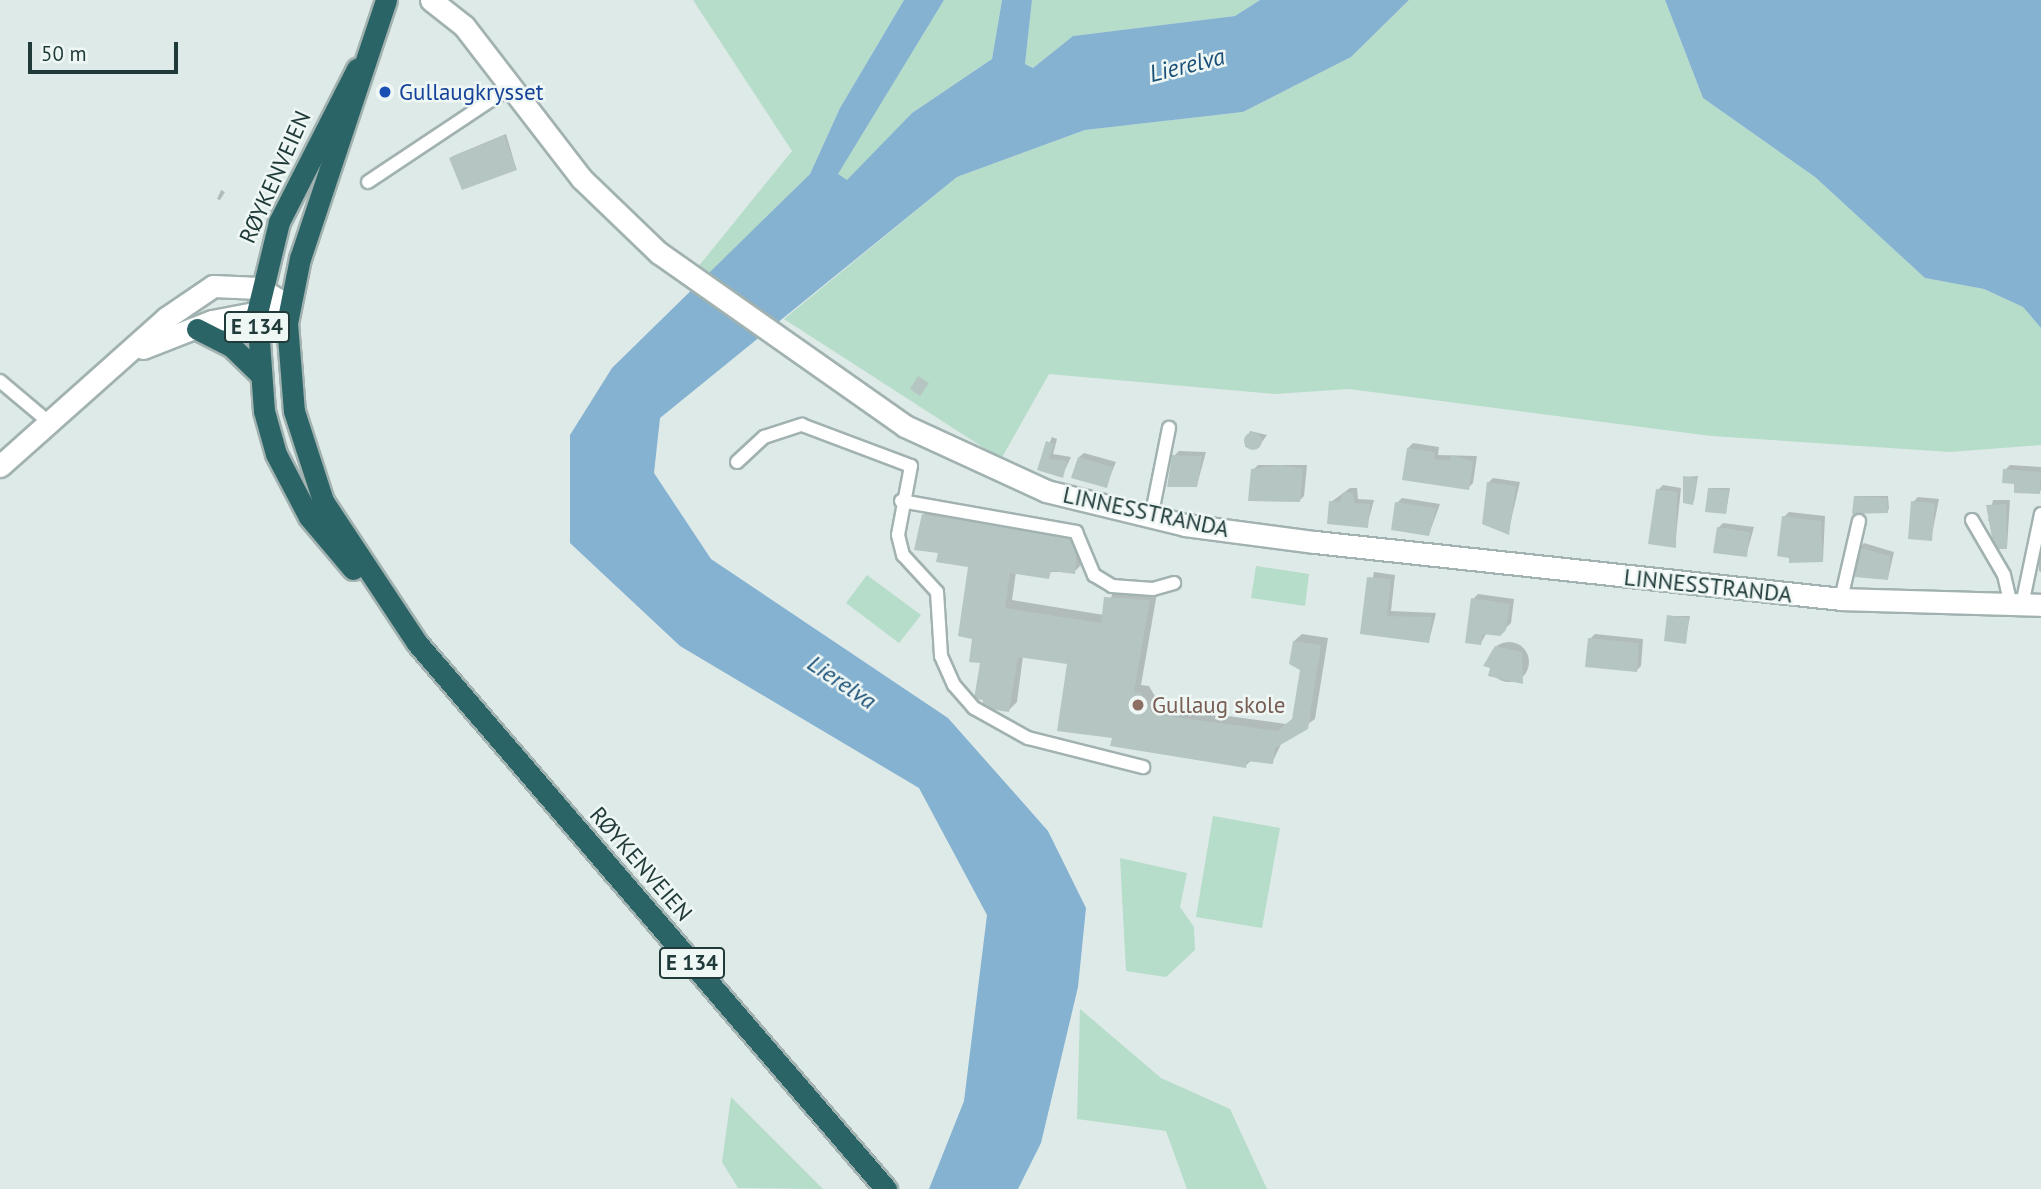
<!DOCTYPE html>
<meta charset="utf-8">
<style>
body{margin:0}
#map{position:relative;width:2041px;height:1189px;overflow:hidden;background:#deeae8;font-family:"PT Sans",sans-serif}
div>[style]{position:absolute}
[style*='--x']{left:calc(var(--x)*1px);top:calc(var(--y)*1px);width:calc(var(--w)*1px);rotate:calc(var(--a)*1deg)}
.green>*{inset:0;background:#b6dcca}
.water>*{inset:0;background:#85b2d1}
.shadow>*{inset:0;background:#0003}
.round{border-radius:50%}
.building>*{inset:0;background:#b4c5c2}
.roads{filter:drop-shadow(2px 0 #a1b2b0) drop-shadow(-2px 0 #a1b2b0) drop-shadow(0 2px #a1b2b0) drop-shadow(0 -2px #a1b2b0)}
.lane>*{height:12px;margin:-6px;padding:0 6px;transform-origin:6px;border-radius:6px;background:#fff}
.secondary>*{height:21px;margin:-10.5px;padding:0 10.5px;transform-origin:10.5px;border-radius:10.5px;background:#fff}
.highway>*{height:21px;margin:-10.5px;padding:0 10.5px;transform-origin:10.5px;border-radius:10.5px;background:#2b6466}
.dots>*{width:19px;height:19px;translate:-50% -50%;box-sizing:border-box;border:4px solid #eff7f5;border-radius:50%}
span{translate:-50% -50%;white-space:nowrap;text-align:center;line-height:1.15;-webkit-text-stroke:5px #eff7f5;paint-order:stroke}
.shield-label span{padding:2px 5px;background:#eff7f5;border:2px solid;border-radius:5px;-webkit-text-stroke-width:0}
.shield-label{font-size:21px;color:#1f3a39;font-weight:700}
.transit-label{font-size:23px;color:#164399}
.left{translate:0 -50%;text-align:left}
.street-label{font-size:23px;color:#1f3a39}
.education-label{font-size:23px;color:#785e54}
.water-label{font-size:24px;color:#194f76;font-style:italic}
.scale{position:absolute;left:28px;top:42px;width:150px;height:32px;box-sizing:border-box;border:4px solid #1f3a39;border-top:0;padding-left:9px;font-size:21px;line-height:24px;white-space:nowrap;color:#1f3a39;-webkit-text-stroke:5px #eff7f5;paint-order:stroke}
</style>
<div id="map">
<div class="green">
<i style="clip-path:polygon(693px 0,904px 0,840px 108px,810px 174px,708px 275px,698px 267px,792px 151px)"></i>
<i style="clip-path:polygon(944px 0,1002px 0,992px 59px,912px 113px,847px 181px,837px 175px)"></i>
<i style="clip-path:polygon(1032px 0,1260px 0,1235px 16px,1073px 36px,1033px 68px,1025px 64px)"></i>
<i style="clip-path:polygon(1409px 0,1665px 0,1703px 98px,1815px 177px,1925px 278px,1984px 289px,2023px 307px,2041px 328px,2041px 445px,1950px 452px,1711px 436px,1349px 389px,1275px 394px,1049px 374px,1001px 459px,784px 319px,957px 177px,1085px 130px,1243px 112px,1351px 57px)"></i>
<i style="clip-path:polygon(1256px 566px,1309px 574px,1305px 606px,1251px 598px)"></i>
<i style="clip-path:polygon(867px 575px,921px 615px,899px 643px,846px 603px)"></i>
<i style="clip-path:polygon(1213px 816px,1280px 828px,1262px 928px,1196px 917px)"></i>
<i style="clip-path:polygon(1120px 858px,1187px 873px,1180px 907px,1194px 927px,1195px 950px,1166px 977px,1126px 971px)"></i>
<i style="clip-path:polygon(1080px 1009px,1161px 1078px,1230px 1109px,1267px 1189px,1187px 1189px,1166px 1131px,1077px 1119px)"></i>
<i style="clip-path:polygon(731px 1097px,823px 1189px,738px 1188px,722px 1162px)"></i>
</div>
<div class="water">
<i style="clip-path:polygon(904px 0,944px 0,838px 174px,847px 180px,912px 113px,992px 59px,1002px 0,1032px 0,1025px 64px,1033px 68px,1073px 36px,1235px 16px,1260px 0,1409px 0,1351px 57px,1243px 112px,1085px 130px,957px 177px,660px 418px,654px 473px,711px 559px,948px 718px,1048px 831px,1086px 908px,1078px 987px,1041px 1143px,1018px 1189px,929px 1189px,964px 1101px,987px 915px,919px 788px,680px 646px,570px 543px,570px 435px,612px 368px,810px 174px,840px 108px)"></i>
<i style="clip-path:polygon(1665px 0,2041px 0,2041px 328px,2023px 307px,1984px 289px,1925px 278px,1815px 177px,1703px 98px)"></i>
</div>
<div class="shadow">
<i style="clip-path:polygon(506px 134px,516px 168px,451px 158px,453px 156px)"></i>
<i style="clip-path:polygon(221px 190px,225px 192px,220px 200px,217px 199px)"></i>
<i style="clip-path:polygon(1250px 431px,1267px 435px,1257px 449px,1245px 447px)"></i>
<i style="clip-path:polygon(1052px 437px,1057px 439px,1053px 454px,1071px 457px,1062px 476px,1039px 469px)"></i>
<i style="clip-path:polygon(1413px 443px,1439px 447px,1438px 455px,1477px 456px,1473px 483px,1468px 488px,1408px 448px)"></i>
<i style="clip-path:polygon(1179px 451px,1206px 452px,1197px 485px,1174px 456px)"></i>
<i style="clip-path:polygon(1084px 453px,1116px 462px,1106px 486px,1079px 457px)"></i>
<i style="clip-path:polygon(1258px 465px,1307px 465px,1304px 496px,1299px 501px,1253px 470px)"></i>
<i style="clip-path:polygon(2010px 465px,2041px 467px,2041px 491px,2016px 482px,2005px 470px)"></i>
<i style="clip-path:polygon(1698px 476px,1694px 501px,1692px 503px,1685px 477px)"></i>
<i style="clip-path:polygon(1493px 478px,1520px 482px,1508px 533px,1488px 483px)"></i>
<i style="clip-path:polygon(1663px 485px,1681px 488px,1675px 546px,1658px 490px)"></i>
<i style="clip-path:polygon(1350px 488px,1357px 488px,1358px 499px,1374px 500px,1367px 526px,1331px 502px)"></i>
<i style="clip-path:polygon(1709px 488px,1730px 488px,1726px 513px)"></i>
<i style="clip-path:polygon(1855px 496px,1888px 496px,1889px 509px,1887px 511px)"></i>
<i style="clip-path:polygon(1918px 497px,1939px 499px,1931px 539px,1913px 502px)"></i>
<i style="clip-path:polygon(1402px 498px,1440px 504px,1429px 534px,1397px 503px)"></i>
<i style="clip-path:polygon(1993px 500px,2010px 500px,2007px 548px,1995px 521px,1988px 521px)"></i>
<i style="clip-path:polygon(931px 507px,1085px 530px,1082px 564px,1074px 572px,1016px 572px,1012px 600px,1104px 615px,1114px 590px,1157px 593px,1141px 685px,1149px 686px,1161px 707px,1286px 724px,1294px 718px,1302px 669px,1294px 641px,1302px 634px,1328px 638px,1315px 719px,1282px 742px,1272px 763px,1252px 760px,1245px 766px,1114px 736px,1069px 662px,1023px 656px,1017px 702px,1009px 710px,974px 637px,970px 565px,940px 552px,924px 515px)"></i>
<i style="clip-path:polygon(1789px 512px,1825px 516px,1823px 560px,1784px 517px)"></i>
<i style="clip-path:polygon(1723px 523px,1754px 527px,1746px 556px,1718px 528px)"></i>
<i style="clip-path:polygon(1864px 543px,1894px 552px,1888px 578px,1859px 548px)"></i>
<i style="clip-path:polygon(2041px 545px,2041px 572px,2039px 571px,2039px 547px)"></i>
<i style="clip-path:polygon(1374px 572px,1395px 575px,1391px 611px,1436px 613px,1429px 641px,1362px 633px)"></i>
<i style="clip-path:polygon(1478px 594px,1514px 599px,1511px 623px,1499px 634px,1487px 632px,1481px 643px,1473px 599px)"></i>
<i style="clip-path:polygon(1669px 616px,1690px 616px,1685px 642px)"></i>
<i style="clip-path:polygon(1595px 634px,1643px 639px,1641px 666px,1636px 671px,1590px 639px)"></i>
<i class="round" style="left:1489px;top:642px;width:40px;height:40px"></i>
</div>
<div class="building">
<i style="clip-path:polygon(504px 135px,517px 170px,462px 190px,449px 158px)"></i>
<i style="clip-path:polygon(918px 376px,929px 383px,920px 396px,910px 389px)"></i>
<i class="round" style="left:1244px;top:432px;width:18px;height:18px"></i>
<i style="clip-path:polygon(1046px 441px,1054px 444px,1049px 459px,1067px 461px,1063px 478px,1037px 470px)"></i>
<i style="clip-path:polygon(1407px 448px,1435px 452px,1434px 459px,1450px 461px,1451px 455px,1473px 461px,1469px 490px,1402px 480px)"></i>
<i style="clip-path:polygon(1172px 455px,1202px 456px,1197px 487px,1167px 487px)"></i>
<i style="clip-path:polygon(1078px 457px,1113px 467px,1107px 488px,1071px 478px)"></i>
<i style="clip-path:polygon(1279px 465px,1303px 469px,1300px 502px,1248px 501px,1251px 469px)"></i>
<i style="clip-path:polygon(2003px 469px,2041px 472px,2040px 494px,2014px 493px,2014px 484px,2002px 483px)"></i>
<i style="clip-path:polygon(1683px 476px,1697px 478px,1693px 505px,1683px 503px)"></i>
<i style="clip-path:polygon(1487px 482px,1516px 486px,1509px 535px,1482px 524px)"></i>
<i style="clip-path:polygon(1708px 488px,1729px 490px,1726px 514px,1705px 512px)"></i>
<i style="clip-path:polygon(1656px 489px,1677px 492px,1676px 548px,1648px 544px)"></i>
<i style="clip-path:polygon(1344px 492px,1353px 493px,1354px 503px,1370px 504px,1368px 528px,1327px 524px,1329px 501px,1340px 502px)"></i>
<i style="clip-path:polygon(1854px 496px,1887px 498px,1888px 513px,1852px 514px)"></i>
<i style="clip-path:polygon(1911px 501px,1935px 503px,1932px 541px,1908px 539px)"></i>
<i style="clip-path:polygon(1395px 502px,1436px 508px,1429px 536px,1391px 530px)"></i>
<i style="clip-path:polygon(2006px 504px,2007px 549px,1994px 549px,1986px 505px)"></i>
<i style="clip-path:polygon(922px 514px,1078px 538px,1075px 574px,1051px 571px,1049px 579px,1010px 573px,1005px 608px,1101px 623px,1104px 597px,1150px 600px,1134px 692px,1141px 693px,1153px 714px,1277px 731px,1292px 719px,1300px 670px,1289px 664px,1293px 641px,1321px 645px,1308px 729px,1275px 748px,1273px 764px,1247px 761px,1246px 768px,1110px 746px,1112px 738px,1057px 731px,1067px 664px,1018px 657px,1009px 712px,982px 708px,983px 700px,974px 699px,980px 663px,969px 662px,972px 639px,958px 636px,968px 567px,936px 562px,938px 553px,914px 550px)"></i>
<i style="clip-path:polygon(1782px 516px,1821px 521px,1823px 562px,1789px 563px,1789px 558px,1777px 556px)"></i>
<i style="clip-path:polygon(1717px 527px,1750px 532px,1747px 557px,1713px 553px)"></i>
<i style="clip-path:polygon(1858px 547px,1890px 556px,1888px 580px,1855px 577px)"></i>
<i style="clip-path:polygon(1367px 577px,1391px 579px,1387px 616px,1432px 617px,1429px 643px,1360px 634px)"></i>
<i style="clip-path:polygon(1471px 598px,1510px 604px,1506px 630px,1500px 636px,1483px 634px,1481px 645px,1465px 643px)"></i>
<i style="clip-path:polygon(1667px 615px,1689px 618px,1686px 644px,1664px 641px)"></i>
<i style="clip-path:polygon(1588px 638px,1639px 643px,1637px 672px,1585px 667px)"></i>
<i style="clip-path:polygon(1495px 646px,1522px 652px,1523px 684px,1488px 676px,1490px 668px,1483px 666px)"></i>
</div>
<div class="roads">
<div class="lane">
<i style="--x:368;--y:182;--w:169;--a:-33.7"></i>
<i style="--x:0;--y:381;--w:67;--a:40.1"></i>
<i style="--x:737;--y:462;--w:37;--a:-43"></i>
<i style="--x:764;--y:437;--w:40;--a:-18"></i>
<i style="--x:802;--y:425;--w:116;--a:20.6"></i>
<i style="--x:911;--y:466;--w:70;--a:100.7"></i>
<i style="--x:898;--y:535;--w:21;--a:76"></i>
<i style="--x:903;--y:555;--w:50;--a:47.4"></i>
<i style="--x:937;--y:592;--w:64;--a:86.4"></i>
<i style="--x:941;--y:656;--w:32;--a:66"></i>
<i style="--x:954;--y:685;--w:30;--a:49"></i>
<i style="--x:974;--y:708;--w:62;--a:29.1"></i>
<i style="--x:1028;--y:738;--w:119;--a:14.2"></i>
<i style="--x:901;--y:501;--w:178;--a:10"></i>
<i style="--x:1076;--y:532;--w:47;--a:67.3"></i>
<i style="--x:1094;--y:575;--w:21;--a:31"></i>
<i style="--x:1112;--y:586;--w:41;--a:4.2"></i>
<i style="--x:1153;--y:589;--w:22;--a:-16"></i>
<i style="--x:1151;--y:518;--w:92;--a:-78.7"></i>
<i style="--x:1972;--y:520;--w:64;--a:59.8"></i>
<i style="--x:2004;--y:575;--w:32;--a:77"></i>
<i style="--x:1841;--y:599;--w:80;--a:-77"></i>
<i style="--x:2022;--y:605;--w:93;--a:-78.2"></i>
</div>
<div class="secondary">
<i style="--x:431;--y:0;--w:42;--a:38.2"></i>
<i style="--x:464;--y:26;--w:193;--a:52.4"></i>
<i style="--x:582;--y:179;--w:107;--a:43.9"></i>
<i style="--x:659;--y:253;--w:301;--a:35.1"></i>
<i style="--x:905;--y:426;--w:155;--a:24.7"></i>
<i style="--x:1046;--y:491;--w:143;--a:13.7"></i>
<i style="--x:1185;--y:525;--w:131;--a:7.5"></i>
<i style="--x:1315;--y:542;--w:529;--a:6.18"></i>
<i style="--x:1841;--y:599;--w:200;--a:1.7"></i>
<i style="--x:143;--y:348;--w:74;--a:-21.4"></i>
<i style="--x:212;--y:321;--w:64;--a:-10.8"></i>
<i style="--x:0;--y:466;--w:222;--a:-41.7"></i>
<i style="--x:166;--y:318;--w:57;--a:-34.2"></i>
<i style="--x:213;--y:286;--w:46;--a:2.5"></i>
<i style="--x:259;--y:288;--w:35;--a:31"></i>
</div>
<div class="highway">
<i style="--x:386;--y:0;--w:272;--a:108.4"></i>
<i style="--x:300;--y:258;--w:66;--a:101.3"></i>
<i style="--x:287;--y:323;--w:88;--a:85.5"></i>
<i style="--x:294;--y:411;--w:95;--a:72.1"></i>
<i style="--x:323;--y:501;--w:170;--a:56.5"></i>
<i style="--x:417;--y:643;--w:720;--a:49.34"></i>
<i style="--x:197;--y:329;--w:38;--a:27"></i>
<i style="--x:231;--y:346;--w:39;--a:44"></i>
<i style="--x:353;--y:569;--w:68;--a:-130.2"></i>
<i style="--x:309;--y:517;--w:71;--a:-117.6"></i>
<i style="--x:276;--y:454;--w:45;--a:-105.6"></i>
<i style="--x:264;--y:411;--w:98;--a:-94.1"></i>
<i style="--x:257;--y:313;--w:94;--a:-76.4"></i>
<i style="--x:279;--y:222;--w:172;--a:-63"></i>
</div>
</div>
<div class="dots">
<i style="left:385px;top:92px;background:#1a4fb4"></i>
<i style="left:1138px;top:705px;background:#8d6e63"></i>
</div>
<div class="shield-label">
<span style="left:257px;top:327px">E 134</span>
<span style="left:692px;top:963px">E 134</span>
</div>
<div class="transit-label">
<span class="left" style="left:399px;top:92px">Gullaugkrysset</span>
</div>
<div class="street-label">
<span style="left:275px;top:177px;rotate:-66deg">RØYKENVEIEN</span>
<span style="left:1146px;top:512px;rotate:12deg">LINNESSTRANDA</span>
<span style="left:1708px;top:586px;rotate:6deg">LINNESSTRANDA</span>
<span style="left:641px;top:864px;rotate:49deg">RØYKENVEIEN</span>
</div>
<div class="education-label">
<span class="left" style="left:1152px;top:705px">Gullaug skole</span>
</div>
<div class="water-label">
<span style="left:1187px;top:65px;rotate:-14deg">Lierelva</span>
<span style="left:842px;top:682px;rotate:34deg">Lierelva</span>
</div>
<div class="scale">50 m</div>
</div>
